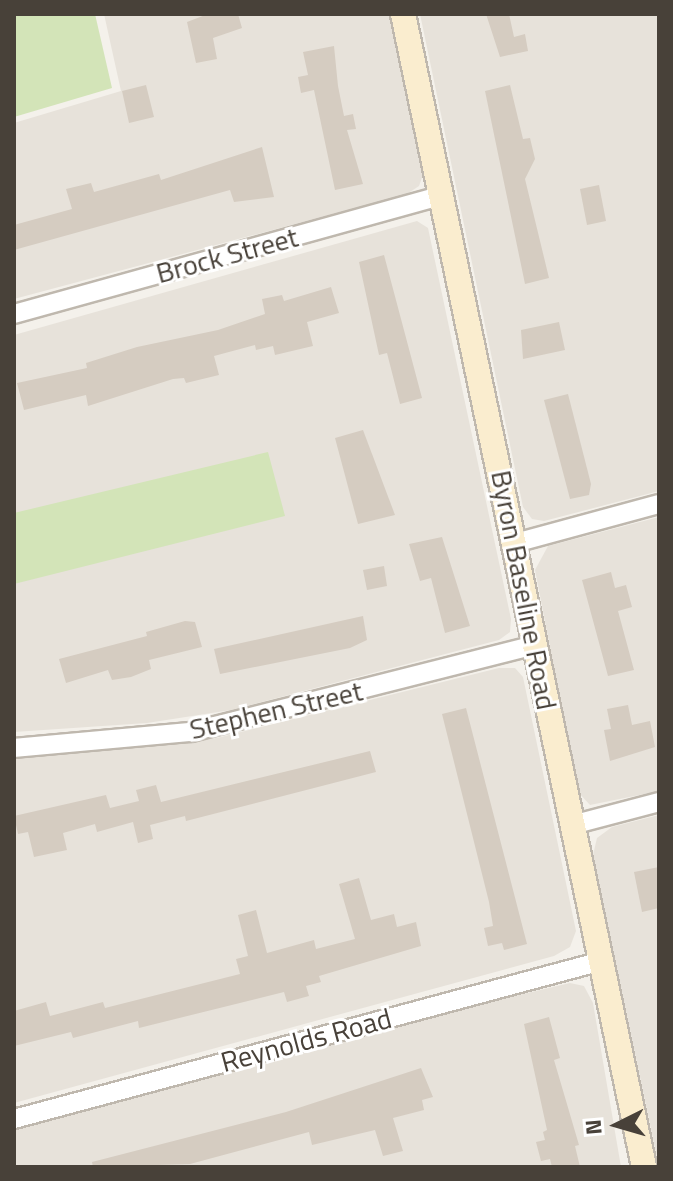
<!DOCTYPE html>
<style>
body{margin:0}
#map{position:relative;width:673px;height:1181px;overflow:hidden;background:#f4f1eb;font-family:"Titillium Web",sans-serif}
div>[style]{position:absolute}
[style*='--x']{left:calc(var(--x)*1px);top:calc(var(--y)*1px);width:calc(var(--w)*1px);rotate:calc(var(--a)*1deg)}
.residential>*{inset:0;background:#e7e2da}
.green>*{inset:0;background:#d3e4b8}
.building>*{inset:0;background:#d5ccc1}
.roads{filter:drop-shadow(2px 0 #bfb8ae) drop-shadow(-2px 0 #bfb8ae) drop-shadow(0 2px #bfb8ae) drop-shadow(0 -2px #bfb8ae)}
.minor>*{height:18px;margin:-9px;padding:0 9px;transform-origin:9px;border-radius:9px;background:#fff}
.secondary>*{height:24px;margin:-12px;padding:0 12px;transform-origin:12px;border-radius:12px;background:#faedcf}
span{translate:-50% -50%;white-space:nowrap;text-align:center;line-height:1.15;-webkit-text-stroke:6px #fff;paint-order:stroke}
.street-label{font-size:28px;color:#484139}
.frame{position:absolute;inset:0;border:16px solid #484139;pointer-events:none}
.north{position:absolute;left:577px;top:1085px;width:80px;height:80px;-webkit-text-stroke:6px #fff;paint-order:stroke;rotate:265deg;font-size:22px;font-weight:700;line-height:32px;text-align:center;color:#484139}
.north::after{content:'';display:block;margin:auto;width:28px;height:36px;background:#484139;clip-path:polygon(50% 0,100% 100%,50% 72%,0 100%)}
</style>
<div id="map">
<div class="residential">
<i style="clip-path:polygon(104px 14px,390px 14px,424px 172px,419px 186px,407px 194px,14px 299px,14px 123px,121px 91px)"></i>
<i style="clip-path:polygon(420px 14px,659px 14px,659px 491px,544px 521px,532px 519px,523px 507px)"></i>
<i style="clip-path:polygon(417px 221px,428px 228px,511px 619px,510px 632px,499px 640px,231px 710px,147px 723px,14px 732px,14px 335px)"></i>
<i style="clip-path:polygon(659px 517px,659px 791px,590px 805px,578px 792px,535px 570px,548px 546px)"></i>
<i style="clip-path:polygon(499px 668px,515px 668px,523px 677px,576px 931px,570px 947px,554px 956px,14px 1103px,14px 759px,217px 738px)"></i>
<i style="clip-path:polygon(659px 815px,659px 1167px,593px 855px,597px 838px,612px 827px)"></i>
<i style="clip-path:polygon(570px 983px,584px 986px,593px 1003px,621px 1167px,14px 1167px,14px 1129px,446px 1012px)"></i>
</div>
<div class="green">
<i style="clip-path:polygon(14px 14px,95px 14px,112px 88px,14px 117px)"></i>
<i style="clip-path:polygon(268px 452px,285px 516px,14px 584px,14px 513px)"></i>
</div>
<div class="building">
<i style="clip-path:polygon(208px 14px,238px 14px,242px 28px,213px 38px,217px 59px,196px 63px,187px 22px)"></i>
<i style="clip-path:polygon(486px 14px,509px 14px,514px 37px,525px 34px,528px 51px,500px 57px)"></i>
<i style="clip-path:polygon(334px 46px,338px 86px,344px 116px,353px 114px,356px 129px,347px 130px,363px 184px,335px 190px,314px 90px,301px 93px,298px 77px,308px 75px,303px 52px)"></i>
<i style="clip-path:polygon(146px 85px,154px 117px,129px 123px,122px 91px)"></i>
<i style="clip-path:polygon(510px 85px,523px 139px,530px 138px,535px 159px,525px 179px,549px 278px,525px 284px,485px 91px)"></i>
<i style="clip-path:polygon(262px 147px,274px 197px,234px 202px,230px 190px,14px 250px,14px 225px,72px 209px,66px 189px,91px 183px,94px 192px,159px 174px,161px 180px)"></i>
<i style="clip-path:polygon(599px 185px,606px 221px,587px 225px,580px 189px)"></i>
<i style="clip-path:polygon(384px 255px,422px 398px,400px 404px,387px 353px,379px 355px,359px 262px)"></i>
<i style="clip-path:polygon(331px 287px,339px 313px,307px 322px,313px 346px,275px 355px,273px 346px,256px 350px,255px 345px,214px 356px,219px 375px,186px 383px,184px 378px,173px 379px,88px 406px,86px 395px,24px 410px,17px 383px,87px 368px,86px 363px,137px 347px,218px 330px,265px 314px,262px 299px,282px 295px,284px 301px)"></i>
<i style="clip-path:polygon(559px 322px,565px 350px,523px 359px,521px 330px)"></i>
<i style="clip-path:polygon(568px 394px,591px 484px,589px 495px,570px 499px,544px 400px)"></i>
<i style="clip-path:polygon(363px 430px,395px 515px,358px 524px,335px 438px)"></i>
<i style="clip-path:polygon(442px 537px,470px 626px,445px 633px,431px 578px,420px 581px,409px 544px)"></i>
<i style="clip-path:polygon(384px 566px,387px 586px,367px 590px,363px 570px)"></i>
<i style="clip-path:polygon(611px 572px,615px 588px,626px 585px,632px 607px,618px 611px,634px 670px,608px 676px,582px 580px)"></i>
<i style="clip-path:polygon(363px 616px,367px 640px,350px 648px,220px 674px,214px 649px)"></i>
<i style="clip-path:polygon(185px 621px,195px 622px,202px 647px,149px 660px,151px 669px,131px 677px,112px 680px,108px 670px,66px 683px,59px 659px,147px 636px,146px 632px)"></i>
<i style="clip-path:polygon(628px 705px,632px 725px,650px 721px,655px 747px,610px 761px,604px 730px,611px 729px,607px 709px)"></i>
<i style="clip-path:polygon(466px 708px,527px 944px,504px 950px,502px 943px,488px 946px,484px 928px,493px 926px,489px 902px,442px 714px)"></i>
<i style="clip-path:polygon(370px 751px,376px 772px,186px 821px,185px 816px,150px 825px,153px 839px,138px 843px,133px 822px,97px 832px,95px 824px,63px 833px,67px 850px,34px 857px,28px 832px,18px 834px,14px 816px,106px 795px,110px 808px,139px 801px,136px 790px,156px 785px,161px 802px)"></i>
<i style="clip-path:polygon(659px 867px,659px 908px,642px 912px,634px 872px)"></i>
<i style="clip-path:polygon(359px 878px,371px 920px,394px 914px,397px 927px,416px 922px,421px 946px,319px 976px,321px 982px,306px 986px,309px 996px,287px 1002px,284px 992px,139px 1028px,138px 1021px,73px 1038px,71px 1032px,14px 1046px,14px 1011px,46px 1002px,50px 1016px,103px 1002px,105px 1008px,240px 974px,236px 959px,248px 956px,238px 915px,256px 910px,267px 953px,314px 940px,316px 949px,355px 939px,339px 884px)"></i>
<i style="clip-path:polygon(549px 1017px,560px 1058px,554px 1060px,579px 1145px,575px 1146px,580px 1167px,552px 1167px,550px 1159px,541px 1161px,536px 1142px,545px 1140px,543px 1132px,547px 1130px,524px 1024px)"></i>
<i style="clip-path:polygon(421px 1068px,433px 1097px,422px 1100px,424px 1110px,393px 1118px,403px 1151px,383px 1156px,375px 1130px,312px 1145px,309px 1132px,190px 1164px,93px 1167px,92px 1162px,286px 1112px)"></i>
</div>
<div class="roads">
<div class="minor">
<i style="--x:14;--y:314;--w:442;--a:-15.5"></i>
<i style="--x:515;--y:543;--w:149;--a:-15.2"></i>
<i style="--x:14;--y:748;--w:178;--a:-5.2"></i>
<i style="--x:191;--y:732;--w:354;--a:-14.2"></i>
<i style="--x:572;--y:825;--w:90;--a:-14.8"></i>
<i style="--x:14;--y:1119;--w:605;--a:-15.05"></i>
</div>
<div class="secondary">
<i style="--x:403;--y:14;--w:1178;--a:78.19"></i>
</div>
</div>
<div class="street-label">
<span style="left:227px;top:255px;rotate:-15deg">Brock Street</span>
<span style="left:524px;top:590px;rotate:79deg">Byron Baseline Road</span>
<span style="left:276px;top:710px;rotate:-13deg">Stephen Street</span>
<span style="left:306px;top:1040px;rotate:-15deg">Reynolds Road</span>
</div>
<div class="frame"></div>
<div class="north">N</div>
</div>
